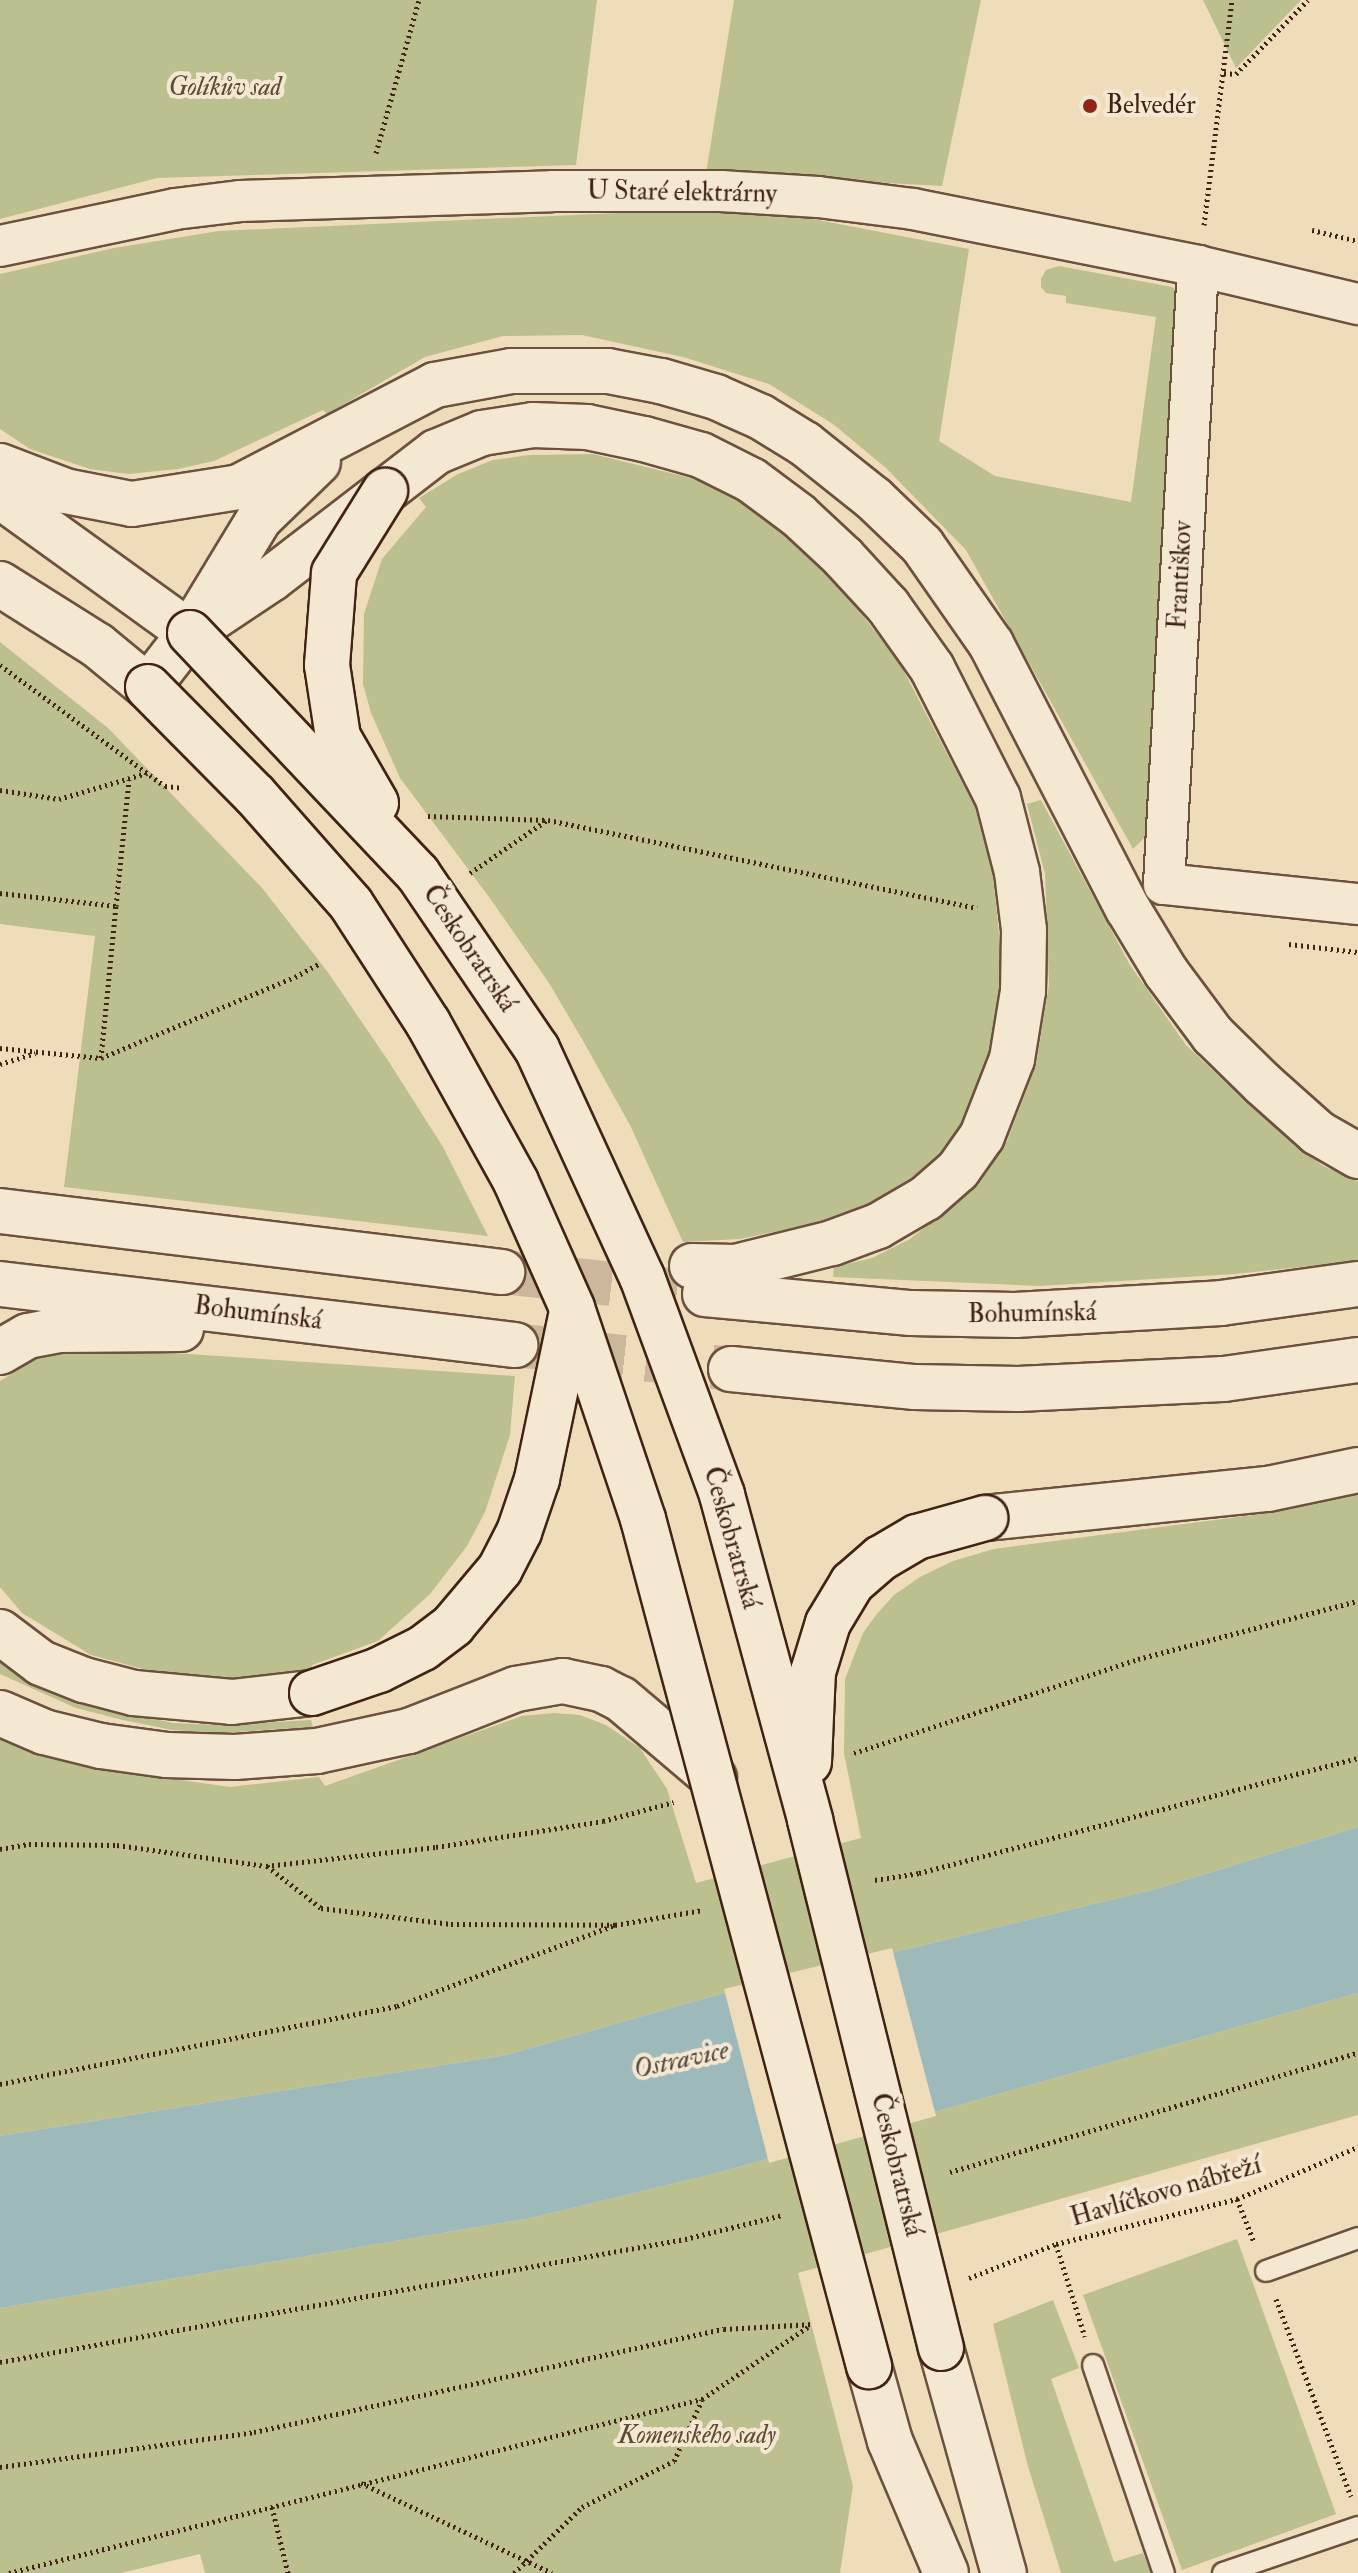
<!DOCTYPE html>
<meta charset="utf-8">
<style>
body{margin:0}
#map{position:relative;width:1358px;height:2573px;overflow:hidden;background:#efdcbb;font-family:"IM FELL Double Pica",serif}
div>[style]{position:absolute}
[style*='--x']{left:calc(var(--x)*1px);top:calc(var(--y)*1px);width:calc(var(--w)*1px);rotate:calc(var(--a)*1deg)}
.green>*{inset:0;background:#bcbf8e}
.water>*{inset:0;background:#9eb9ba}
.pier>*{inset:0;background:#efdcbb}
.secondary-tunnel>*{height:44px;margin-top:-22px;transform-origin:0;background:repeating-linear-gradient(90deg,#ccb79a 0 44px,transparent 0 66px)}
.path>*{height:5px;margin-top:-2.5px;transform-origin:0;background:repeating-linear-gradient(90deg,#402314 0 2px,transparent 0 6px)}
.roads{filter:drop-shadow(2px 0 #6c513e) drop-shadow(-2px 0 #6c513e) drop-shadow(0 2px #6c513e) drop-shadow(0 -2px #6c513e)}
.lane>*{height:20px;margin:-10px;padding:0 10px;transform-origin:10px;border-radius:10px;background:#f5e8d3}
.street>*{height:40px;margin:-20px;padding:0 20px;transform-origin:20px;border-radius:20px;background:#f5e8d3}
.secondary>*{height:44px;margin:-22px;padding:0 22px;transform-origin:22px;border-radius:22px;background:#f5e8d3}
.bridges{filter:drop-shadow(2px 0 #402314) drop-shadow(-2px 0 #402314) drop-shadow(0 2px #402314) drop-shadow(0 -2px #402314)}
.secondary-bridge>*{height:44px;margin:-22px;padding:0 22px;transform-origin:22px;border-radius:22px;background:#f5e8d3}
.dots>*{width:22px;height:22px;translate:-50% -50%;box-sizing:border-box;border:4px solid #f5e8d3;border-radius:50%}
span{translate:-50% -50%;white-space:nowrap;text-align:center;line-height:1.15;-webkit-text-stroke:8px #f5e8d3;paint-order:stroke}
.park-label{font-size:26px;color:#5f4a32;font-style:italic}
.poi-label{font-size:26px;color:#402314}
.left{translate:0 -50%;text-align:left}
.street-label{font-size:26px;color:#402314}
.water-label{font-size:28px;color:#58483e;font-style:italic}
</style>
<div id="map">
<div class="green">
<i style="clip-path:polygon(0 0,597px 0,576px 165px,157px 178px,0 219px)"></i>
<i style="clip-path:polygon(734px 0,981px 0,942px 186px,706px 173px)"></i>
<i style="clip-path:polygon(1203px 0,1301px 0,1236px 68px)"></i>
<i style="clip-path:polygon(750px 207px,969px 249px,939px 441px,995px 476px,1131px 502px,1156px 317px,1066px 303px,1066px 296px,1046px 293px,1041px 287px,1041px 279px,1046px 270px,1059px 266px,1172px 287px,1180px 293px,1158px 824px,1133px 849px,966px 550px,886px 468px,833px 424px,769px 384px,683px 357px,582px 335px,503px 336px,425px 357px,327px 414px,323px 410px,214px 461px,178px 469px,128px 474px,90px 469px,30px 449px,0 429px,0 274px,114px 248px,219px 231px)"></i>
<i style="clip-path:polygon(593px 454px,699px 480px,745px 504px,780px 530px,835px 580px,899px 662px,975px 807px,992px 866px,999px 933px,1002px 994px,988px 1060px,961px 1126px,934px 1162px,876px 1201px,833px 1220px,740px 1239px,683px 1242px,630px 1125px,582px 1039px,549px 983px,489px 897px,400px 778px,371px 713px,363px 684px,364px 614px,382px 559px,426px 507px,419px 498px,458px 474px,493px 460px,529px 455px)"></i>
<i style="clip-path:polygon(0 642px,108px 728px,262px 888px,327px 971px,387px 1059px,443px 1147px,488px 1236px,64px 1187px,95px 936px,0 924px)"></i>
<i style="clip-path:polygon(1041px 800px,1130px 965px,1186px 1045px,1256px 1111px,1323px 1166px,1358px 1181px,1358px 1261px,1235px 1274px,1039px 1286px,833px 1277px,834px 1267px,872px 1258px,910px 1239px,978px 1185px,1007px 1141px,1036px 1065px,1049px 984px,1045px 874px,1027px 804px)"></i>
<i style="clip-path:polygon(84px 1347px,515px 1376px,510px 1435px,485px 1512px,467px 1546px,430px 1594px,378px 1641px,312px 1665px,310px 1677px,230px 1684px,184px 1680px,91px 1655px,22px 1613px,0 1587px,0 1381px,50px 1350px)"></i>
<i style="clip-path:polygon(1358px 1493px,1358px 1827px,1156px 1889px,713px 1996px,506px 2055px,0 2136px,0 1730px,33px 1747px,103px 1769px,230px 1787px,319px 1777px,325px 1786px,522px 1716px,554px 1713px,580px 1715px,606px 1725px,640px 1748px,667px 1789px,696px 1883px,861px 1838px,844px 1753px,845px 1679px,863px 1633px,876px 1615px,894px 1595px,920px 1577px,953px 1561px,994px 1549px,1275px 1512px)"></i>
<i style="clip-path:polygon(0 1653px,125px 1713px,173px 1723px,221px 1725px,311px 1720px,313px 1727px,221px 1733px,172px 1730px,123px 1720px,76px 1708px,0 1674px)"></i>
<i style="clip-path:polygon(1358px 1993px,1358px 2115px,798px 2273px,853px 2486px,840px 2573px,205px 2573px,200px 2554px,121px 2573px,0 2573px,0 2308px,531px 2218px,713px 2174px)"></i>
<i style="clip-path:polygon(1237px 2239px,1336px 2514px,1182px 2570px,1083px 2295px)"></i>
<i style="clip-path:polygon(1053px 2300px,1079px 2368px,1051px 2379px,1114px 2562px,1143px 2553px,1151px 2573px,1061px 2573px,1027px 2463px,993px 2324px)"></i>
</div>
<div class="water">
<i style="clip-path:polygon(1358px 1827px,1358px 1993px,713px 2174px,531px 2218px,0 2308px,0 2136px,506px 2055px,713px 1996px,1156px 1889px)"></i>
</div>
<div class="pier">
<i style="clip-path:polygon(892px 1948px,936px 2116px,769px 2163px,724px 1989px)"></i>
</div>
<div class="secondary-tunnel">
<i style="--x:502;--y:1272;--w:204;--a:6.2"></i>
<i style="--x:515;--y:1345;--w:217;--a:6.3"></i>
</div>
<div class="path">
<i style="--x:1224;--y:73;--w:12;--a:5"></i>
<i style="--x:1236;--y:74;--w:103;--a:-45.8"></i>
<i style="--x:376;--y:153;--w:159;--a:-74.3"></i>
<i style="--x:1204;--y:225;--w:227;--a:-82.9"></i>
<i style="--x:1312;--y:230;--w:47;--a:13.4"></i>
<i style="--x:0;--y:665;--w:205;--a:36.3"></i>
<i style="--x:165;--y:786;--w:18;--a:6"></i>
<i style="--x:0;--y:790;--w:60;--a:8.7"></i>
<i style="--x:59;--y:799;--w:92;--a:-16.5"></i>
<i style="--x:428;--y:816;--w:120;--a:1.9"></i>
<i style="--x:548;--y:820;--w:438;--a:11.6"></i>
<i style="--x:470;--y:873;--w:93;--a:-34.5"></i>
<i style="--x:0;--y:893;--w:117;--a:6.4"></i>
<i style="--x:116;--y:906;--w:127;--a:-84.1"></i>
<i style="--x:1289;--y:944;--w:69;--a:6.6"></i>
<i style="--x:0;--y:1048;--w:101;--a:5.7"></i>
<i style="--x:101;--y:1058;--w:210;--a:-22.7"></i>
<i style="--x:295;--y:977;--w:29;--a:-29"></i>
<i style="--x:101;--y:1058;--w:153;--a:-84.4"></i>
<i style="--x:0;--y:1064;--w:37;--a:-17"></i>
<i style="--x:854;--y:1753;--w:299;--a:-18.3"></i>
<i style="--x:1138;--y:1659;--w:228;--a:-14.8"></i>
<i style="--x:0;--y:1849;--w:29;--a:-10"></i>
<i style="--x:29;--y:1844;--w:88;--a:0.7"></i>
<i style="--x:117;--y:1845;--w:150;--a:8"></i>
<i style="--x:266;--y:1866;--w:171;--a:-6.4"></i>
<i style="--x:436;--y:1847;--w:169;--a:-8.8"></i>
<i style="--x:603;--y:1821;--w:73;--a:-15"></i>
<i style="--x:267;--y:1866;--w:68;--a:37.9"></i>
<i style="--x:321;--y:1908;--w:131;--a:7"></i>
<i style="--x:451;--y:1924;--w:164;--a:0.3"></i>
<i style="--x:615;--y:1925;--w:89;--a:-9.7"></i>
<i style="--x:875;--y:1880;--w:45;--a:-9"></i>
<i style="--x:919;--y:1873;--w:454;--a:-14.7"></i>
<i style="--x:0;--y:2084;--w:405;--a:-11.1"></i>
<i style="--x:397;--y:2006;--w:233;--a:-20.4"></i>
<i style="--x:950;--y:2172;--w:425;--a:-16.3"></i>
<i style="--x:1237;--y:2199;--w:46;--a:68.4"></i>
<i style="--x:1056;--y:2244;--w:97;--a:72.7"></i>
<i style="--x:969;--y:2278;--w:93;--a:-21.3"></i>
<i style="--x:1056;--y:2244;--w:187;--a:-14"></i>
<i style="--x:1237;--y:2199;--w:132;--a:-23.3"></i>
<i style="--x:1276;--y:2299;--w:211;--a:69.2"></i>
<i style="--x:0;--y:2362;--w:696;--a:-10.18"></i>
<i style="--x:685;--y:2239;--w:101;--a:-13.8"></i>
<i style="--x:0;--y:2467;--w:256;--a:-7.8"></i>
<i style="--x:254;--y:2432;--w:481;--a:-12.4"></i>
<i style="--x:724;--y:2329;--w:89;--a:-3.2"></i>
<i style="--x:361;--y:2483;--w:211;--a:25.2"></i>
<i style="--x:272;--y:2507;--w:68;--a:76.4"></i>
<i style="--x:9;--y:2573;--w:715;--a:-14.09"></i>
<i style="--x:702;--y:2399;--w:128;--a:-34.2"></i>
<i style="--x:514;--y:2573;--w:95;--a:-44.1"></i>
<i style="--x:582;--y:2507;--w:103;--a:-26.6"></i>
<i style="--x:674;--y:2461;--w:67;--a:-65.3"></i>
</div>
<div class="roads">
<div class="lane">
<i style="--x:1266;--y:2271;--w:98;--a:-19.7"></i>
<i style="--x:1093;--y:2365;--w:220;--a:71.2"></i>
<i style="--x:1223;--y:2573;--w:143;--a:-18.8"></i>
</div>
<div class="street">
<i style="--x:0;--y:246;--w:179;--a:-11.9"></i>
<i style="--x:175;--y:209;--w:65;--a:-7"></i>
<i style="--x:240;--y:201;--w:312;--a:-1.8"></i>
<i style="--x:552;--y:191;--w:169;--a:0"></i>
<i style="--x:721;--y:191;--w:97;--a:3.5"></i>
<i style="--x:818;--y:197;--w:96;--a:7.2"></i>
<i style="--x:913;--y:209;--w:291;--a:11.3"></i>
<i style="--x:1198;--y:266;--w:164;--a:13.4"></i>
<i style="--x:1164;--y:884;--w:619;--a:-86.85"></i>
<i style="--x:1164;--y:884;--w:195;--a:5.9"></i>
</div>
<div class="secondary">
<i style="--x:0;--y:466;--w:70;--a:21"></i>
<i style="--x:65;--y:491;--w:68;--a:11"></i>
<i style="--x:132;--y:504;--w:108;--a:-9"></i>
<i style="--x:239;--y:487;--w:221;--a:-27.5"></i>
<i style="--x:435;--y:385;--w:77;--a:-10.4"></i>
<i style="--x:511;--y:371;--w:97;--a:0"></i>
<i style="--x:608;--y:371;--w:54;--a:10.7"></i>
<i style="--x:661;--y:381;--w:57;--a:16.2"></i>
<i style="--x:716;--y:397;--w:49;--a:24"></i>
<i style="--x:761;--y:417;--w:52;--a:31.5"></i>
<i style="--x:805;--y:444;--w:87;--a:38.5"></i>
<i style="--x:873;--y:498;--w:68;--a:43.8"></i>
<i style="--x:922;--y:545;--w:121;--a:55.1"></i>
<i style="--x:991;--y:644;--w:298;--a:62.7"></i>
<i style="--x:1128;--y:909;--w:74;--a:58.9"></i>
<i style="--x:1166;--y:972;--w:79;--a:53.3"></i>
<i style="--x:1213;--y:1035;--w:70;--a:44.4"></i>
<i style="--x:1263;--y:1084;--w:74;--a:41.7"></i>
<i style="--x:1318;--y:1133;--w:46;--a:29.9"></i>
<i style="--x:0;--y:496;--w:234;--a:35.8"></i>
<i style="--x:0;--y:584;--w:115;--a:32.2"></i>
<i style="--x:97;--y:645;--w:66;--a:39.5"></i>
<i style="--x:148;--y:687;--w:68;--a:-52.1"></i>
<i style="--x:190;--y:633;--w:133;--a:-58.8"></i>
<i style="--x:259;--y:519;--w:82;--a:-44"></i>
<i style="--x:190;--y:633;--w:97;--a:-33.7"></i>
<i style="--x:271;--y:579;--w:208;--a:-37.6"></i>
<i style="--x:436;--y:452;--w:50;--a:-22.4"></i>
<i style="--x:482;--y:433;--w:52;--a:-8.9"></i>
<i style="--x:533;--y:425;--w:54;--a:2.1"></i>
<i style="--x:587;--y:427;--w:58;--a:11.9"></i>
<i style="--x:644;--y:439;--w:59;--a:15.7"></i>
<i style="--x:701;--y:455;--w:56;--a:26.6"></i>
<i style="--x:751;--y:480;--w:59;--a:36.7"></i>
<i style="--x:798;--y:515;--w:62;--a:43"></i>
<i style="--x:843;--y:557;--w:67;--a:47.4"></i>
<i style="--x:888;--y:606;--w:76;--a:54.6"></i>
<i style="--x:932;--y:668;--w:146;--a:63.1"></i>
<i style="--x:998;--y:798;--w:76;--a:75.6"></i>
<i style="--x:1017;--y:872;--w:58;--a:83.1"></i>
<i style="--x:1024;--y:930;--w:61;--a:90.9"></i>
<i style="--x:1023;--y:991;--w:69;--a:99.2"></i>
<i style="--x:1012;--y:1059;--w:83;--a:111.3"></i>
<i style="--x:982;--y:1136;--w:42;--a:125.2"></i>
<i style="--x:958;--y:1170;--w:43;--a:138.8"></i>
<i style="--x:926;--y:1198;--w:56;--a:149.7"></i>
<i style="--x:878;--y:1226;--w:49;--a:159.7"></i>
<i style="--x:832;--y:1243;--w:100;--a:166.1"></i>
<i style="--x:735;--y:1267;--w:43;--a:-178.7"></i>
<i style="--x:0;--y:1211;--w:506;--a:6.93"></i>
<i style="--x:0;--y:1284;--w:519;--a:6.76"></i>
<i style="--x:705;--y:1294;--w:207;--a:5.3"></i>
<i style="--x:911;--y:1313;--w:104;--a:1.1"></i>
<i style="--x:1015;--y:1315;--w:206;--a:-3.3"></i>
<i style="--x:1221;--y:1303;--w:138;--a:-7.9"></i>
<i style="--x:0;--y:1352;--w:32;--a:-30"></i>
<i style="--x:28;--y:1336;--w:31;--a:-11"></i>
<i style="--x:58;--y:1330;--w:123;--a:-0.5"></i>
<i style="--x:731;--y:1369;--w:185;--a:5.6"></i>
<i style="--x:915;--y:1387;--w:103;--a:1.1"></i>
<i style="--x:1018;--y:1389;--w:206;--a:-2.8"></i>
<i style="--x:1224;--y:1379;--w:135;--a:-8.1"></i>
<i style="--x:985;--y:1518;--w:284;--a:-5.9"></i>
<i style="--x:1268;--y:1489;--w:92;--a:-11.9"></i>
<i style="--x:0;--y:1632;--w:51;--a:37.1"></i>
<i style="--x:41;--y:1663;--w:46;--a:21.6"></i>
<i style="--x:84;--y:1680;--w:52;--a:14.6"></i>
<i style="--x:134;--y:1693;--w:98;--a:5.2"></i>
<i style="--x:232;--y:1702;--w:81;--a:-6.4"></i>
<i style="--x:0;--y:1713;--w:48;--a:23.4"></i>
<i style="--x:44;--y:1732;--w:59;--a:13.8"></i>
<i style="--x:101;--y:1746;--w:67;--a:7.8"></i>
<i style="--x:167;--y:1755;--w:68;--a:1.7"></i>
<i style="--x:235;--y:1757;--w:82;--a:-4.2"></i>
<i style="--x:317;--y:1751;--w:94;--a:-12.3"></i>
<i style="--x:409;--y:1731;--w:115;--a:-21.4"></i>
<i style="--x:516;--y:1689;--w:48;--a:-9.7"></i>
<i style="--x:563;--y:1681;--w:39;--a:12"></i>
<i style="--x:601;--y:1689;--w:22;--a:27"></i>
<i style="--x:621;--y:1699;--w:122;--a:40.3"></i>
<i style="--x:941;--y:2348;--w:234;--a:74.4"></i>
<i style="--x:869;--y:2366;--w:78;--a:74.4"></i>
<i style="--x:890;--y:2441;--w:143;--a:67"></i>
</div>
</div>
<div class="bridges">
<div class="secondary-bridge">
<i style="--x:190;--y:633;--w:332;--a:46.6"></i>
<i style="--x:418;--y:874;--w:212;--a:55.8"></i>
<i style="--x:537;--y:1049;--w:251;--a:65.3"></i>
<i style="--x:642;--y:1277;--w:232;--a:69.8"></i>
<i style="--x:722;--y:1495;--w:337;--a:74.8"></i>
<i style="--x:810;--y:1820;--w:544;--a:76.07"></i>
<i style="--x:148;--y:687;--w:152;--a:45.3"></i>
<i style="--x:255;--y:795;--w:145;--a:48.6"></i>
<i style="--x:351;--y:904;--w:142;--a:57.1"></i>
<i style="--x:428;--y:1023;--w:182;--a:61"></i>
<i style="--x:516;--y:1182;--w:138;--a:66"></i>
<i style="--x:572;--y:1308;--w:223;--a:71.4"></i>
<i style="--x:643;--y:1519;--w:877;--a:75.06"></i>
<i style="--x:376;--y:803;--w:76;--a:-119.9"></i>
<i style="--x:338;--y:737;--w:73;--a:-98.7"></i>
<i style="--x:327;--y:665;--w:92;--a:-85.6"></i>
<i style="--x:334;--y:573;--w:97;--a:-58.1"></i>
<i style="--x:312;--y:1693;--w:71;--a:-18.9"></i>
<i style="--x:379;--y:1670;--w:49;--a:-26.6"></i>
<i style="--x:423;--y:1648;--w:38;--a:-37"></i>
<i style="--x:453;--y:1625;--w:73;--a:-50"></i>
<i style="--x:500;--y:1569;--w:42;--a:-62.8"></i>
<i style="--x:519;--y:1532;--w:56;--a:-71.2"></i>
<i style="--x:537;--y:1479;--w:172;--a:-78.2"></i>
<i style="--x:809;--y:1762;--w:90;--a:-87.5"></i>
<i style="--x:813;--y:1672;--w:51;--a:-73"></i>
<i style="--x:828;--y:1623;--w:47;--a:-59"></i>
<i style="--x:852;--y:1583;--w:38;--a:-41"></i>
<i style="--x:881;--y:1558;--w:42;--a:-30.3"></i>
<i style="--x:917;--y:1537;--w:71;--a:-15.6"></i>
</div>
</div>
<div class="dots">
<i style="left:1090px;top:106px;background:#8f2418"></i>
</div>
<div class="park-label">
<span style="left:225px;top:88px">Golíkův sad</span>
<span style="left:697px;top:2436px">Komenského sady</span>
</div>
<div class="poi-label">
<span class="left" style="left:1106px;top:106px">Belvedér</span>
</div>
<div class="street-label">
<span style="left:682px;top:193px;rotate:1deg">U Staré elektrárny</span>
<span style="left:1181px;top:575px;rotate:-87deg">Františkov</span>
<span style="left:469px;top:949px;rotate:56deg">Českobratrská</span>
<span style="left:258px;top:1314px;rotate:7deg">Bohumínská</span>
<span style="left:1032px;top:1314px;rotate:-1deg">Bohumínská</span>
<span style="left:731px;top:1538px;rotate:74deg">Českobratrská</span>
<span style="left:896px;top:2165px;rotate:76deg">Českobratrská</span>
<span style="left:1166px;top:2192px;rotate:-16deg">Havlíčkovo nábřeží</span>
</div>
<div class="water-label">
<span style="left:681px;top:2060px;rotate:-12deg">Ostravice</span>
</div>
</div>
